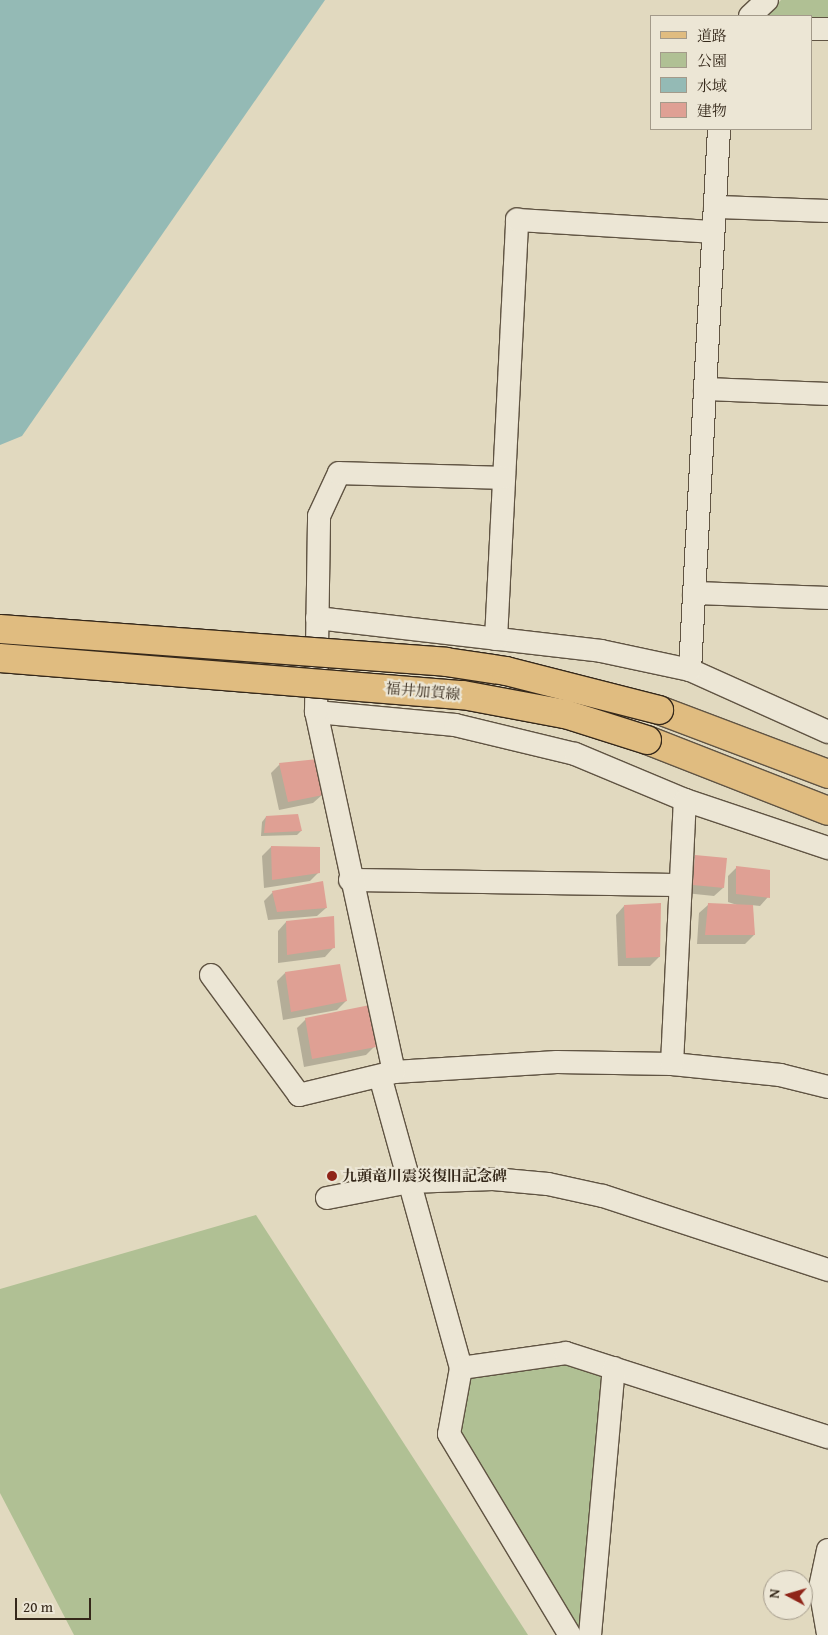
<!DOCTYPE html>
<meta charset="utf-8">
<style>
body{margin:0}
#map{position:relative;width:828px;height:1635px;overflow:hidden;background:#e1d9bf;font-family:"Gentium Book Plus","Noto Serif JP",serif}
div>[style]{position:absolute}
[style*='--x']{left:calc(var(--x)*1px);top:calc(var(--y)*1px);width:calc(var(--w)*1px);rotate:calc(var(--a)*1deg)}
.green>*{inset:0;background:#b0c094}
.water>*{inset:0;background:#94bab5}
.shadow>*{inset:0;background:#0003}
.building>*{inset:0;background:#dfa094}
.roads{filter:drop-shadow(1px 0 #605443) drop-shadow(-1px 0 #605443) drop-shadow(0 1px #605443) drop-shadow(0 -1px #605443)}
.street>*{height:22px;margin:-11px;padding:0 11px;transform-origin:11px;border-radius:11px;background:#ece6d5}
.primary>*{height:28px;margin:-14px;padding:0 14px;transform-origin:14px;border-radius:14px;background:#e0bc80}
.bridges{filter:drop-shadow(1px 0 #35281a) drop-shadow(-1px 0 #35281a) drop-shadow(0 1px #35281a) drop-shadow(0 -1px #35281a)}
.primary-bridge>*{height:28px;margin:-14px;padding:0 14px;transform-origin:14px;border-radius:14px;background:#e0bc80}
.dots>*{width:14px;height:14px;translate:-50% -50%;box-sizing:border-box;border:2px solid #ece6d5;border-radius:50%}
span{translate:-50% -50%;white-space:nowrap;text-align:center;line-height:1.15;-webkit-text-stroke:4.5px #ece6d5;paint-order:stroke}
.street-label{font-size:15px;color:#35281a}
.poi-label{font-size:15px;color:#35281a;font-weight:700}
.left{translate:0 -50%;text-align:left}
.legend{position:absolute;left:650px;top:15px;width:162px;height:115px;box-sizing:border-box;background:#ece6d5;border:1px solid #a39a8a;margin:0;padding:6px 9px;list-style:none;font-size:15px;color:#35281a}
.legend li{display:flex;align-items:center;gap:10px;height:25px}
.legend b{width:25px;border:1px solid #a39a8a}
.north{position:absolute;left:763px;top:1570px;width:50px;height:50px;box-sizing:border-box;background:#ece6d5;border:1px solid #a39a8a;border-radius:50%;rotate:276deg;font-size:14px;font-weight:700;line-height:20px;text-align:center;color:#35281a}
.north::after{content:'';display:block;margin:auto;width:18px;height:22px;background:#8f2418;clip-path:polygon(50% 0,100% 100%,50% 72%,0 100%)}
.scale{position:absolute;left:15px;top:1598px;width:76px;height:22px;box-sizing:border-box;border:2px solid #35281a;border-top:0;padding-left:6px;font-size:15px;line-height:18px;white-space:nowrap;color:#35281a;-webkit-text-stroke:4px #ece6d5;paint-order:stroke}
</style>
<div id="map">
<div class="green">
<i style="clip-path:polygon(781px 0,828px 0,828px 27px,812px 27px,812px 16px,765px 16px)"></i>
<i style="clip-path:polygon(256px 1215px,528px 1635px,74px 1635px,0 1493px,0 1289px)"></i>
<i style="clip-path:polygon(566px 1353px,614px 1368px,582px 1635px,455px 1432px,461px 1368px)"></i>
</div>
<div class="water">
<i style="clip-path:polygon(0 0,325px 0,22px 436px,0 445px)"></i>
</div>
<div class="shadow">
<i style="clip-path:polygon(280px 764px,322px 795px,313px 803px,279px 810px,271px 773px)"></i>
<i style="clip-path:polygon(266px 817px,301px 831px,297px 835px,261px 836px,262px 822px)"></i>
<i style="clip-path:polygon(271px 847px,319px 872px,310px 881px,264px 888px,262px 856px)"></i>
<i style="clip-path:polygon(695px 856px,723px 888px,714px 896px,685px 893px,687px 865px)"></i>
<i style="clip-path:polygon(737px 867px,768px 897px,760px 906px,751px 905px,754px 935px,745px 944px,697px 944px,699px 913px,708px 905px,740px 906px,728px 902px,728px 876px)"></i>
<i style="clip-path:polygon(273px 892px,326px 908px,317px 916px,268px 920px,264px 901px)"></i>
<i style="clip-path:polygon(624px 906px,659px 957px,650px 966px,618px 966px,616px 915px)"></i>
<i style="clip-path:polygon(286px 922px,333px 948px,325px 957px,278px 963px,278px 931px)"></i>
<i style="clip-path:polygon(285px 973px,346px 1001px,337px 1010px,283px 1020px,277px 981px)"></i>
<i style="clip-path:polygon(306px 1019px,375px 1046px,366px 1055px,304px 1067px,297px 1028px)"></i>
</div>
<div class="building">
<i style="clip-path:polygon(318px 759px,323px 795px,288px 802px,279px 763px)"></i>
<i style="clip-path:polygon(298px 814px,302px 831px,264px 833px,266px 816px)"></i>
<i style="clip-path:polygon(271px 846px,320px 847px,320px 873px,272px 880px)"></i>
<i style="clip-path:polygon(695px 855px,727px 858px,724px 888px,693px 885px)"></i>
<i style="clip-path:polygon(736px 866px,770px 870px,770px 898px,736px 894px)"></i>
<i style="clip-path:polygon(323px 881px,327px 908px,277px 912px,272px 891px)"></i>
<i style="clip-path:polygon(661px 903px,660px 957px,626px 958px,624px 905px)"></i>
<i style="clip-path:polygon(708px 903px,753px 905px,755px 935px,705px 935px)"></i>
<i style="clip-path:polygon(334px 916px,335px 948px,287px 955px,286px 921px)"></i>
<i style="clip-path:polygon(340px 964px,347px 1001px,291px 1012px,285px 972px)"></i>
<i style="clip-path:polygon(370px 1005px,376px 1047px,312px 1059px,305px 1018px)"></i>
</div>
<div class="roads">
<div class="street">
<i style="--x:750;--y:16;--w:23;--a:-43"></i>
<i style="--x:812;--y:29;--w:16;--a:0"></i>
<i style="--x:715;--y:207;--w:113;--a:2"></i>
<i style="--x:705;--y:389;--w:123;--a:2.3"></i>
<i style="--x:694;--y:593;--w:134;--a:2.1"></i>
<i style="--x:317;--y:618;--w:286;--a:6.6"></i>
<i style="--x:601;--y:651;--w:91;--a:12.1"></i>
<i style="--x:690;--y:670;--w:151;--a:24.2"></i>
<i style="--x:496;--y:639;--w:420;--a:-87.1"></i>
<i style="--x:517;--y:220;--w:196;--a:3.5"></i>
<i style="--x:690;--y:670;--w:542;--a:-86.93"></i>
<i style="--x:316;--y:712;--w:140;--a:5.3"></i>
<i style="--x:455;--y:725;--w:123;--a:13.6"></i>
<i style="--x:575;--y:754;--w:119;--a:22.7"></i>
<i style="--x:685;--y:800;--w:151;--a:18.6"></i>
<i style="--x:350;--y:880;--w:330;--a:0.9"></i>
<i style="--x:211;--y:975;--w:149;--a:53.7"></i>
<i style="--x:299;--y:1095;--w:98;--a:-13.6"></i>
<i style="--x:394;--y:1072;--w:163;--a:-3.5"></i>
<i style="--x:557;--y:1062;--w:115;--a:1"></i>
<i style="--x:672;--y:1064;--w:109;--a:5.8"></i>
<i style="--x:780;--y:1075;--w:49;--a:14"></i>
<i style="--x:672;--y:1064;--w:264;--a:-87.2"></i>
<i style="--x:394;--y:1072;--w:368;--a:-102.2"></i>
<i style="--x:316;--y:712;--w:196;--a:-89.1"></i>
<i style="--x:319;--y:516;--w:47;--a:-65.1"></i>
<i style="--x:339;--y:473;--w:165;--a:1.7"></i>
<i style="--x:380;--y:1076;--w:303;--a:74.5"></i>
<i style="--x:461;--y:1368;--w:67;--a:100.3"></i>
<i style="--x:449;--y:1434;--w:235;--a:59"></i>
<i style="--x:327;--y:1198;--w:84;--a:-11"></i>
<i style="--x:409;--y:1182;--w:84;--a:-2"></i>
<i style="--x:493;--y:1179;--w:55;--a:5.2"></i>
<i style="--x:548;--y:1184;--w:56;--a:12.3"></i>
<i style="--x:603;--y:1196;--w:237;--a:18.2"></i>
<i style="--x:461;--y:1368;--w:106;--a:-8.1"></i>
<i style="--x:566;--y:1353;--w:275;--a:17.8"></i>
<i style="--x:828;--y:1550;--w:39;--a:102"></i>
<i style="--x:820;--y:1588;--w:47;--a:80.1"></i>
<i style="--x:590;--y:1635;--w:268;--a:-84.9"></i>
</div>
<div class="primary">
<i style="--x:659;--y:710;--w:181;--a:20.7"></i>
<i style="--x:647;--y:740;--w:194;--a:21.4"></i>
</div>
</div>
<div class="bridges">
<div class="primary-bridge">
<i style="--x:0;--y:629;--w:447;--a:4.2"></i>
<i style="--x:446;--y:662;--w:61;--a:8.5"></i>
<i style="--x:506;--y:671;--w:158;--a:14.3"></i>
<i style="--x:0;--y:658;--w:464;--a:4.6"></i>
<i style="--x:463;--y:695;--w:104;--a:10.6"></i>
<i style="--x:565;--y:714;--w:86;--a:17.6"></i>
</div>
</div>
<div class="dots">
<i style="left:332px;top:1176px;background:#8f2418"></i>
</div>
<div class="street-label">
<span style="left:423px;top:691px;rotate:5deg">福井加賀線</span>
</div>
<div class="poi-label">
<span class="left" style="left:342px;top:1176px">九頭竜川震災復旧記念碑</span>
</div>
<ul class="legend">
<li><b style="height:6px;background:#e0bc80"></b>道路</li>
<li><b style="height:14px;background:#b0c094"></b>公園</li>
<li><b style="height:14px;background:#94bab5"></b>水域</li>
<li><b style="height:14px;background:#dfa094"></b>建物</li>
</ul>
<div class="north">N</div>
<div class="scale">20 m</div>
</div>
